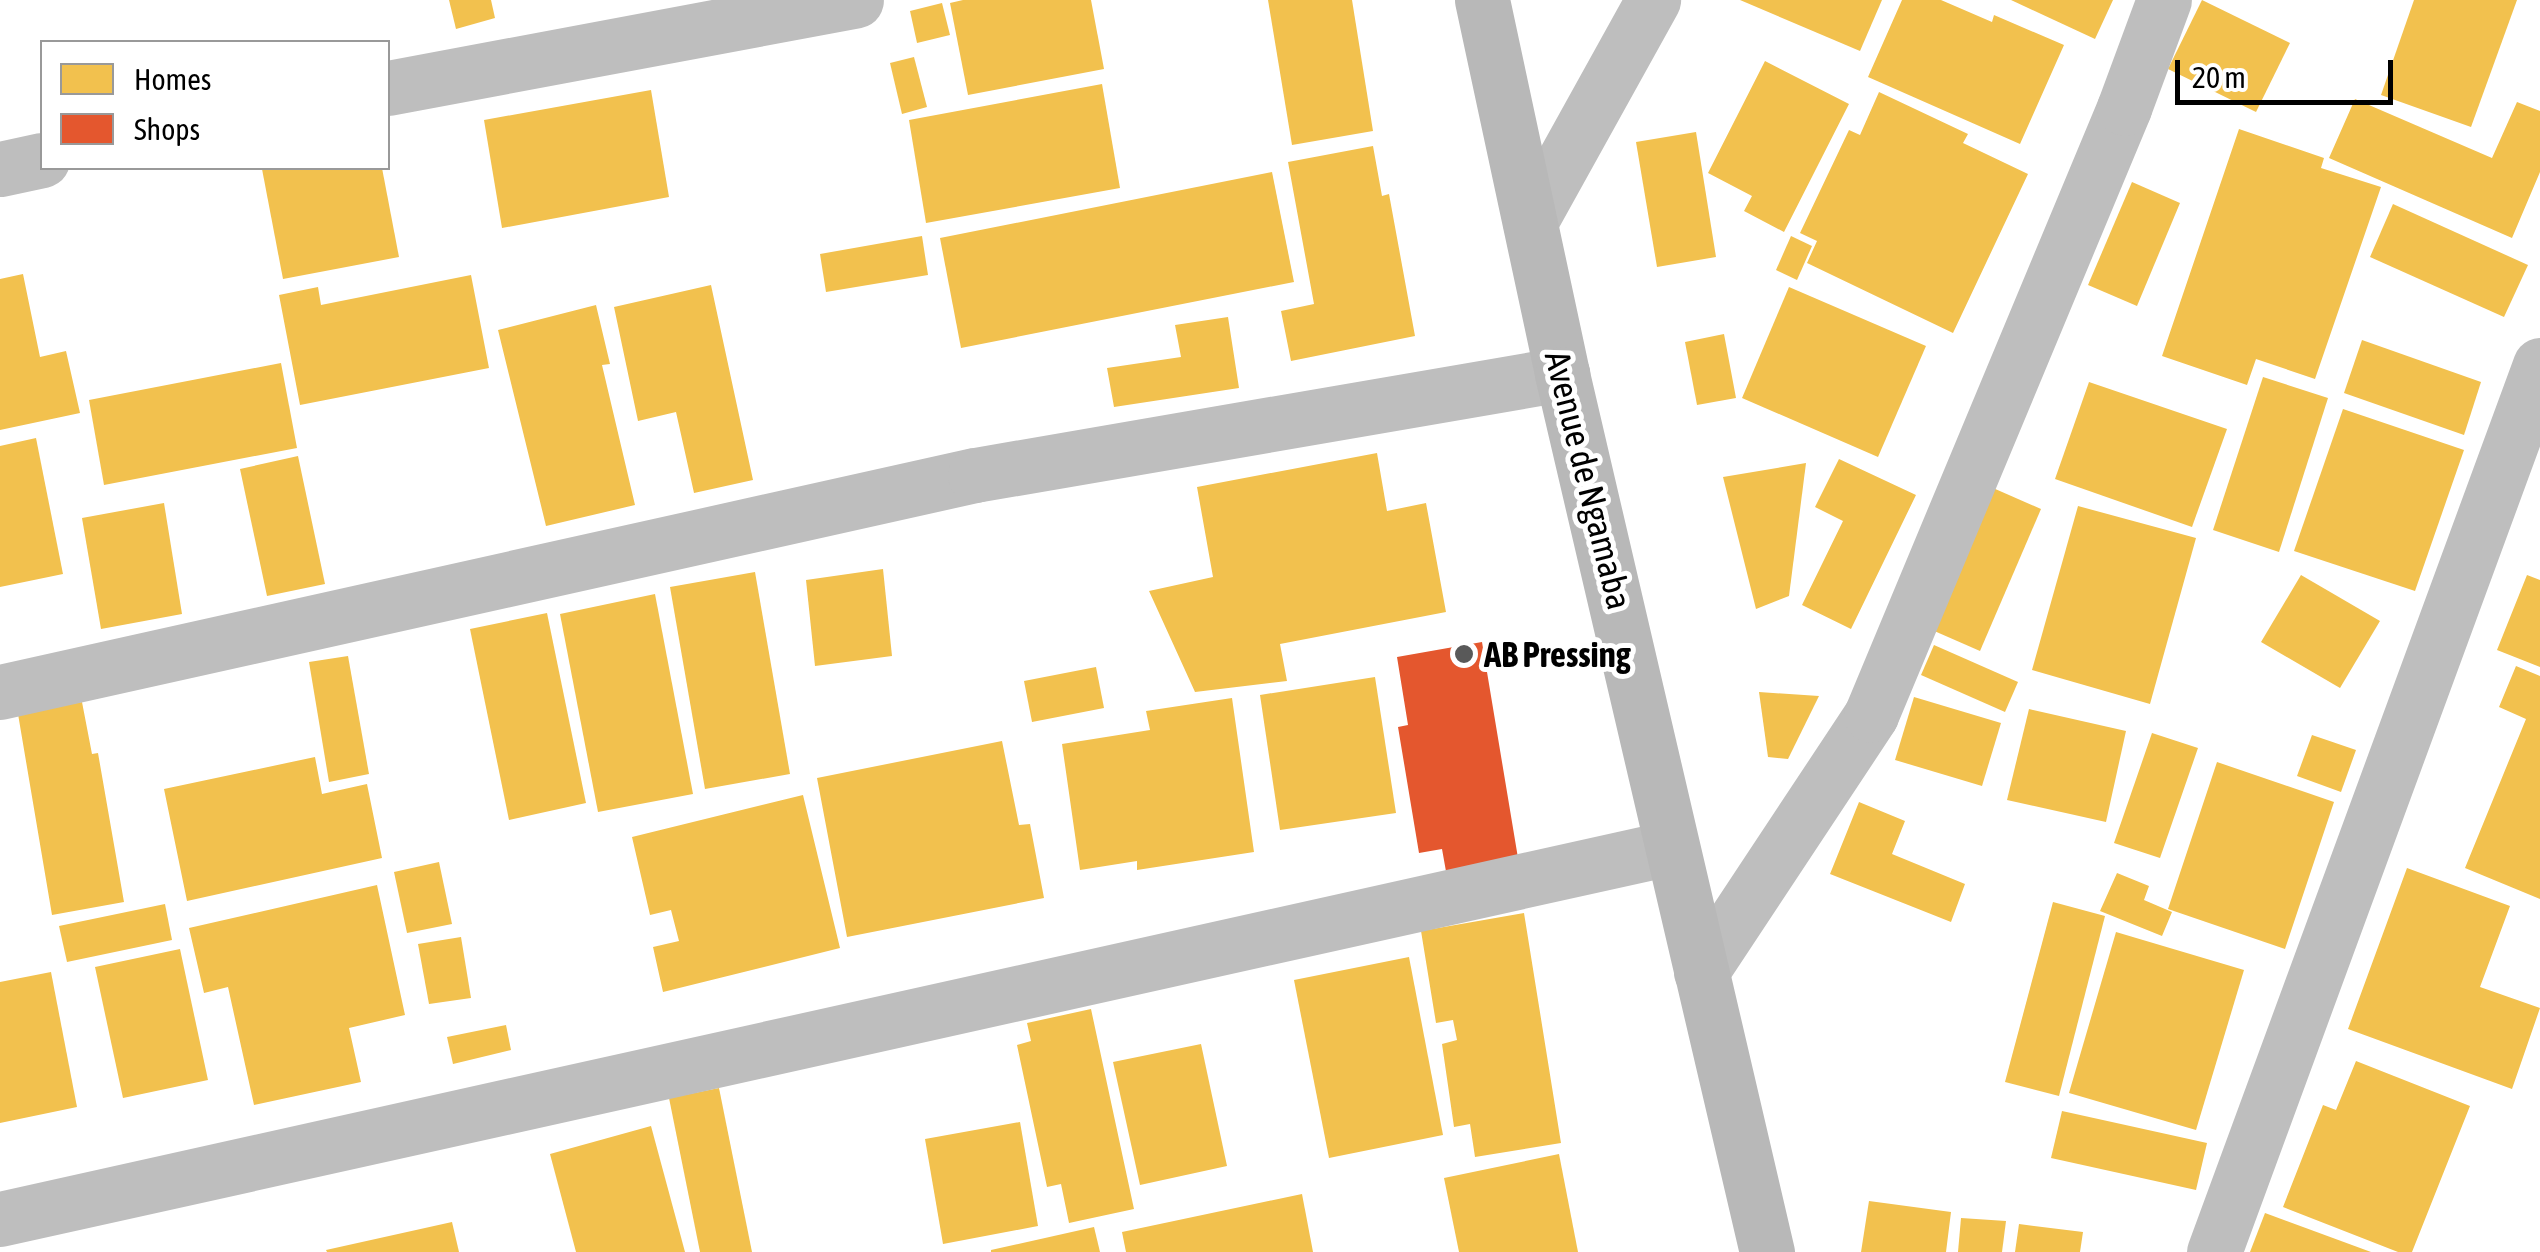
<!DOCTYPE html>
<style>
body{margin:0}
#map{position:relative;width:2540px;height:1252px;overflow:hidden;background:#fff;font-family:"Asap Condensed",sans-serif}
div>[style]{position:absolute}
[style*='--x']{left:calc(var(--x)*1px);top:calc(var(--y)*1px);width:calc(var(--w)*1px);rotate:calc(var(--a)*1deg)}
.homes>*{inset:0;background:#f2c14e}
.shops>*{inset:0;background:#e4572e}
.street>*{height:55px;margin:-27.5px;padding:0 27.5px;transform-origin:27.5px;border-radius:27.5px;background:#bebebe}
.secondary>*{height:55px;margin:-27.5px;padding:0 27.5px;transform-origin:27.5px;border-radius:27.5px;background:#b8b8b8}
.dots>*{width:28px;height:28px;translate:-50% -50%;box-sizing:border-box;border:5px solid #fff;border-radius:50%}
span{translate:-50% -50%;white-space:nowrap;text-align:center;line-height:1.15;-webkit-text-stroke:10px #fff;paint-order:stroke}
.street-label{font-size:35px;color:#000}
.poi-label{font-size:35px;color:#000;font-weight:700}
.left{translate:0 -50%;text-align:left}
.legend{position:absolute;left:40px;top:40px;width:350px;height:130px;box-sizing:border-box;background:#fff;border:2px solid #999;margin:0;padding:12px 18px;list-style:none;font-size:30px;color:#000}
.legend li{display:flex;align-items:center;gap:20px;height:50px}
.legend b{width:50px;border:2px solid #999}
.scale{position:absolute;left:2175px;top:60px;width:218px;height:45px;box-sizing:border-box;border:5px solid #000;border-top:0;padding-left:12px;font-size:30px;line-height:35px;white-space:nowrap;color:#000;-webkit-text-stroke:8px #fff;paint-order:stroke}
</style>
<div id="map">
<div class="homes">
<i style="clip-path:polygon(449px 0,491px 0,495px 18px,456px 29px)"></i>
<i style="clip-path:polygon(963px 0,1091px 0,1104px 69px,968px 95px,950px 3px)"></i>
<i style="clip-path:polygon(1268px 0,1352px 0,1373px 131px,1292px 145px)"></i>
<i style="clip-path:polygon(1740px 0,1882px 0,1860px 51px)"></i>
<i style="clip-path:polygon(1902px 0,1941px 0,1992px 22px,1994px 15px,2064px 45px,2020px 144px,1868px 77px)"></i>
<i style="clip-path:polygon(2011px 0,2113px 0,2095px 39px)"></i>
<i style="clip-path:polygon(2202px 0,2290px 43px,2256px 112px,2168px 69px)"></i>
<i style="clip-path:polygon(2414px 0,2517px 0,2471px 127px,2381px 95px)"></i>
<i style="clip-path:polygon(942px 3px,950px 35px,917px 43px,910px 11px)"></i>
<i style="clip-path:polygon(914px 57px,927px 107px,902px 114px,890px 63px)"></i>
<i style="clip-path:polygon(1765px 61px,1849px 104px,1784px 232px,1744px 211px,1752px 196px,1708px 173px)"></i>
<i style="clip-path:polygon(1102px 84px,1120px 188px,926px 223px,909px 120px)"></i>
<i style="clip-path:polygon(651px 90px,669px 197px,502px 228px,484px 120px)"></i>
<i style="clip-path:polygon(1879px 92px,1968px 134px,1963px 143px,2028px 174px,1953px 333px,1807px 263px,1817px 241px,1800px 233px,1849px 130px,1860px 135px)"></i>
<i style="clip-path:polygon(2355px 99px,2492px 158px,2517px 102px,2540px 111px,2540px 172px,2512px 238px,2329px 158px)"></i>
<i style="clip-path:polygon(2239px 129px,2324px 158px,2321px 168px,2381px 187px,2315px 379px,2256px 359px,2247px 385px,2162px 356px)"></i>
<i style="clip-path:polygon(1696px 132px,1716px 257px,1657px 267px,1636px 142px)"></i>
<i style="clip-path:polygon(1373px 146px,1382px 196px,1389px 194px,1415px 336px,1291px 361px,1281px 311px,1314px 304px,1288px 162px)"></i>
<i style="clip-path:polygon(271px 168px,382px 168px,399px 257px,283px 279px,262px 169px)"></i>
<i style="clip-path:polygon(1272px 172px,1294px 282px,961px 348px,940px 238px)"></i>
<i style="clip-path:polygon(2132px 182px,2180px 203px,2137px 306px,2088px 285px)"></i>
<i style="clip-path:polygon(2393px 204px,2528px 265px,2504px 317px,2370px 257px)"></i>
<i style="clip-path:polygon(922px 236px,928px 275px,826px 292px,820px 254px)"></i>
<i style="clip-path:polygon(1791px 236px,1812px 246px,1797px 280px,1776px 270px)"></i>
<i style="clip-path:polygon(23px 274px,40px 357px,66px 351px,80px 413px,0 430px,0 279px)"></i>
<i style="clip-path:polygon(471px 275px,489px 368px,300px 405px,279px 295px,318px 287px,321px 305px)"></i>
<i style="clip-path:polygon(711px 285px,753px 480px,694px 493px,676px 412px,638px 421px,614px 307px)"></i>
<i style="clip-path:polygon(1789px 287px,1926px 346px,1878px 457px,1742px 398px)"></i>
<i style="clip-path:polygon(596px 305px,610px 364px,602px 365px,635px 505px,546px 526px,498px 330px)"></i>
<i style="clip-path:polygon(1228px 317px,1239px 388px,1114px 407px,1107px 368px,1181px 357px,1175px 325px)"></i>
<i style="clip-path:polygon(1724px 334px,1736px 398px,1697px 405px,1685px 342px)"></i>
<i style="clip-path:polygon(2362px 340px,2481px 382px,2464px 435px,2344px 393px)"></i>
<i style="clip-path:polygon(281px 363px,297px 448px,104px 485px,89px 400px)"></i>
<i style="clip-path:polygon(2263px 377px,2328px 398px,2279px 552px,2213px 530px)"></i>
<i style="clip-path:polygon(2089px 382px,2227px 429px,2192px 527px,2055px 479px)"></i>
<i style="clip-path:polygon(2343px 409px,2464px 450px,2415px 591px,2294px 551px)"></i>
<i style="clip-path:polygon(36px 438px,63px 574px,0 587px,0 446px)"></i>
<i style="clip-path:polygon(1377px 453px,1387px 511px,1426px 503px,1446px 612px,1280px 644px,1287px 681px,1195px 692px,1149px 591px,1213px 577px,1197px 487px)"></i>
<i style="clip-path:polygon(298px 456px,325px 584px,267px 596px,240px 469px)"></i>
<i style="clip-path:polygon(1839px 459px,1916px 495px,1851px 629px,1802px 605px,1843px 521px,1815px 507px)"></i>
<i style="clip-path:polygon(1806px 463px,1789px 596px,1756px 609px,1723px 477px)"></i>
<i style="clip-path:polygon(1993px 488px,2041px 509px,1980px 651px,1932px 630px)"></i>
<i style="clip-path:polygon(164px 503px,182px 614px,101px 629px,82px 518px)"></i>
<i style="clip-path:polygon(2078px 506px,2196px 538px,2150px 704px,2032px 670px)"></i>
<i style="clip-path:polygon(883px 569px,892px 656px,815px 666px,806px 580px)"></i>
<i style="clip-path:polygon(755px 572px,790px 774px,705px 789px,670px 587px)"></i>
<i style="clip-path:polygon(2301px 575px,2380px 621px,2340px 688px,2261px 642px)"></i>
<i style="clip-path:polygon(2527px 575px,2540px 580px,2540px 667px,2497px 650px)"></i>
<i style="clip-path:polygon(655px 594px,693px 794px,598px 812px,560px 614px)"></i>
<i style="clip-path:polygon(547px 613px,586px 803px,509px 820px,470px 629px)"></i>
<i style="clip-path:polygon(1934px 645px,2018px 682px,2005px 712px,1921px 675px)"></i>
<i style="clip-path:polygon(348px 656px,369px 774px,329px 782px,309px 662px)"></i>
<i style="clip-path:polygon(2516px 666px,2540px 676px,2540px 899px,2465px 868px,2526px 719px,2499px 707px)"></i>
<i style="clip-path:polygon(1096px 667px,1104px 708px,1032px 722px,1024px 681px)"></i>
<i style="clip-path:polygon(1375px 677px,1396px 813px,1280px 830px,1260px 695px)"></i>
<i style="clip-path:polygon(1759px 692px,1819px 696px,1788px 759px,1768px 757px)"></i>
<i style="clip-path:polygon(1914px 697px,2001px 723px,1982px 786px,1895px 760px)"></i>
<i style="clip-path:polygon(1232px 698px,1254px 852px,1137px 870px,1137px 861px,1080px 870px,1062px 744px,1150px 730px,1146px 711px)"></i>
<i style="clip-path:polygon(82px 702px,92px 754px,98px 753px,124px 902px,52px 915px,18px 714px)"></i>
<i style="clip-path:polygon(2029px 709px,2126px 731px,2106px 822px,2007px 800px)"></i>
<i style="clip-path:polygon(2152px 733px,2198px 748px,2160px 858px,2114px 843px)"></i>
<i style="clip-path:polygon(2312px 735px,2356px 750px,2341px 792px,2297px 776px)"></i>
<i style="clip-path:polygon(1002px 741px,1019px 825px,1030px 824px,1044px 898px,847px 937px,817px 778px)"></i>
<i style="clip-path:polygon(315px 757px,322px 794px,367px 784px,382px 858px,187px 901px,164px 789px)"></i>
<i style="clip-path:polygon(2217px 762px,2334px 802px,2285px 949px,2168px 909px)"></i>
<i style="clip-path:polygon(803px 795px,840px 948px,663px 992px,653px 947px,679px 941px,671px 910px,650px 915px,632px 837px)"></i>
<i style="clip-path:polygon(1859px 802px,1905px 821px,1892px 854px,1965px 884px,1951px 922px,1830px 874px)"></i>
<i style="clip-path:polygon(439px 862px,452px 924px,407px 933px,394px 872px)"></i>
<i style="clip-path:polygon(2407px 868px,2510px 906px,2480px 987px,2540px 1008px,2512px 1089px,2348px 1029px)"></i>
<i style="clip-path:polygon(2117px 873px,2149px 886px,2144px 900px,2172px 912px,2162px 936px,2100px 911px)"></i>
<i style="clip-path:polygon(377px 885px,405px 1015px,349px 1028px,361px 1082px,254px 1105px,228px 987px,204px 993px,189px 928px)"></i>
<i style="clip-path:polygon(2053px 902px,2105px 916px,2059px 1096px,2005px 1082px)"></i>
<i style="clip-path:polygon(165px 904px,172px 940px,67px 962px,59px 926px)"></i>
<i style="clip-path:polygon(1524px 913px,1561px 1143px,1475px 1157px,1470px 1124px,1454px 1127px,1442px 1044px,1457px 1040px,1453px 1020px,1436px 1023px,1421px 931px)"></i>
<i style="clip-path:polygon(2116px 932px,2244px 970px,2196px 1130px,2069px 1093px)"></i>
<i style="clip-path:polygon(461px 937px,471px 998px,429px 1004px,418px 944px)"></i>
<i style="clip-path:polygon(180px 949px,208px 1080px,123px 1098px,95px 967px)"></i>
<i style="clip-path:polygon(1409px 957px,1443px 1135px,1329px 1158px,1294px 980px)"></i>
<i style="clip-path:polygon(51px 972px,77px 1107px,0 1123px,0 982px)"></i>
<i style="clip-path:polygon(1091px 1009px,1134px 1209px,1069px 1223px,1061px 1184px,1047px 1187px,1017px 1045px,1031px 1041px,1027px 1023px)"></i>
<i style="clip-path:polygon(506px 1025px,511px 1050px,453px 1064px,447px 1037px)"></i>
<i style="clip-path:polygon(1201px 1044px,1227px 1166px,1140px 1185px,1113px 1062px)"></i>
<i style="clip-path:polygon(2356px 1061px,2470px 1106px,2412px 1252px,2398px 1252px,2283px 1207px,2323px 1105px,2336px 1110px)"></i>
<i style="clip-path:polygon(719px 1088px,752px 1252px,700px 1252px,669px 1098px)"></i>
<i style="clip-path:polygon(2062px 1111px,2207px 1143px,2196px 1190px,2051px 1158px)"></i>
<i style="clip-path:polygon(1020px 1122px,1038px 1226px,943px 1244px,925px 1139px)"></i>
<i style="clip-path:polygon(651px 1126px,685px 1252px,576px 1252px,550px 1154px)"></i>
<i style="clip-path:polygon(1559px 1154px,1578px 1252px,1459px 1252px,1444px 1178px)"></i>
<i style="clip-path:polygon(1302px 1194px,1313px 1252px,1126px 1252px,1122px 1232px)"></i>
<i style="clip-path:polygon(1869px 1201px,1951px 1212px,1946px 1252px,1861px 1252px)"></i>
<i style="clip-path:polygon(2265px 1213px,2371px 1252px,2250px 1252px)"></i>
<i style="clip-path:polygon(1961px 1218px,2006px 1221px,2002px 1252px,1958px 1252px)"></i>
<i style="clip-path:polygon(452px 1222px,459px 1252px,327px 1252px,326px 1250px)"></i>
<i style="clip-path:polygon(2019px 1224px,2083px 1232px,2080px 1252px,2015px 1252px)"></i>
<i style="clip-path:polygon(1094px 1227px,1100px 1252px,991px 1252px,991px 1250px)"></i>
</div>
<div class="shops">
<i style="clip-path:polygon(1482px 642px,1519px 864px,1447px 877px,1442px 849px,1419px 853px,1398px 727px,1408px 725px,1397px 657px)"></i>
</div>
<div class="street">
<i style="--x:388;--y:88;--w:476;--a:-10.6"></i>
<i style="--x:0;--y:169;--w:43;--a:-12.1"></i>
<i style="--x:1530;--y:222;--w:254;--a:-61"></i>
<i style="--x:0;--y:692;--w:999;--a:-12.55"></i>
<i style="--x:975;--y:475;--w:596;--a:-9.76"></i>
<i style="--x:1701;--y:972;--w:308;--a:-56.5"></i>
<i style="--x:1871;--y:715;--w:658;--a:-67.37"></i>
<i style="--x:2124;--y:108;--w:115;--a:-69.7"></i>
<i style="--x:0;--y:1219;--w:1711;--a:-12.53"></i>
<i style="--x:2214;--y:1252;--w:945;--a:-69.82"></i>
</div>
<div class="secondary">
<i style="--x:1482;--y:0;--w:382;--a:77.9"></i>
<i style="--x:1562;--y:374;--w:902;--a:76.86"></i>
</div>
<div class="dots">
<i style="left:1464px;top:654px;background:#595959"></i>
</div>
<div class="street-label">
<span style="left:1589px;top:480px;rotate:76deg">Avenue de Ngamaba</span>
</div>
<div class="poi-label">
<span class="left" style="left:1484px;top:654px">AB Pressing</span>
</div>
<ul class="legend">
<li><b style="height:28px;background:#f2c14e"></b>Homes</li>
<li><b style="height:28px;background:#e4572e"></b>Shops</li>
</ul>
<div class="scale">20 m</div>
</div>
